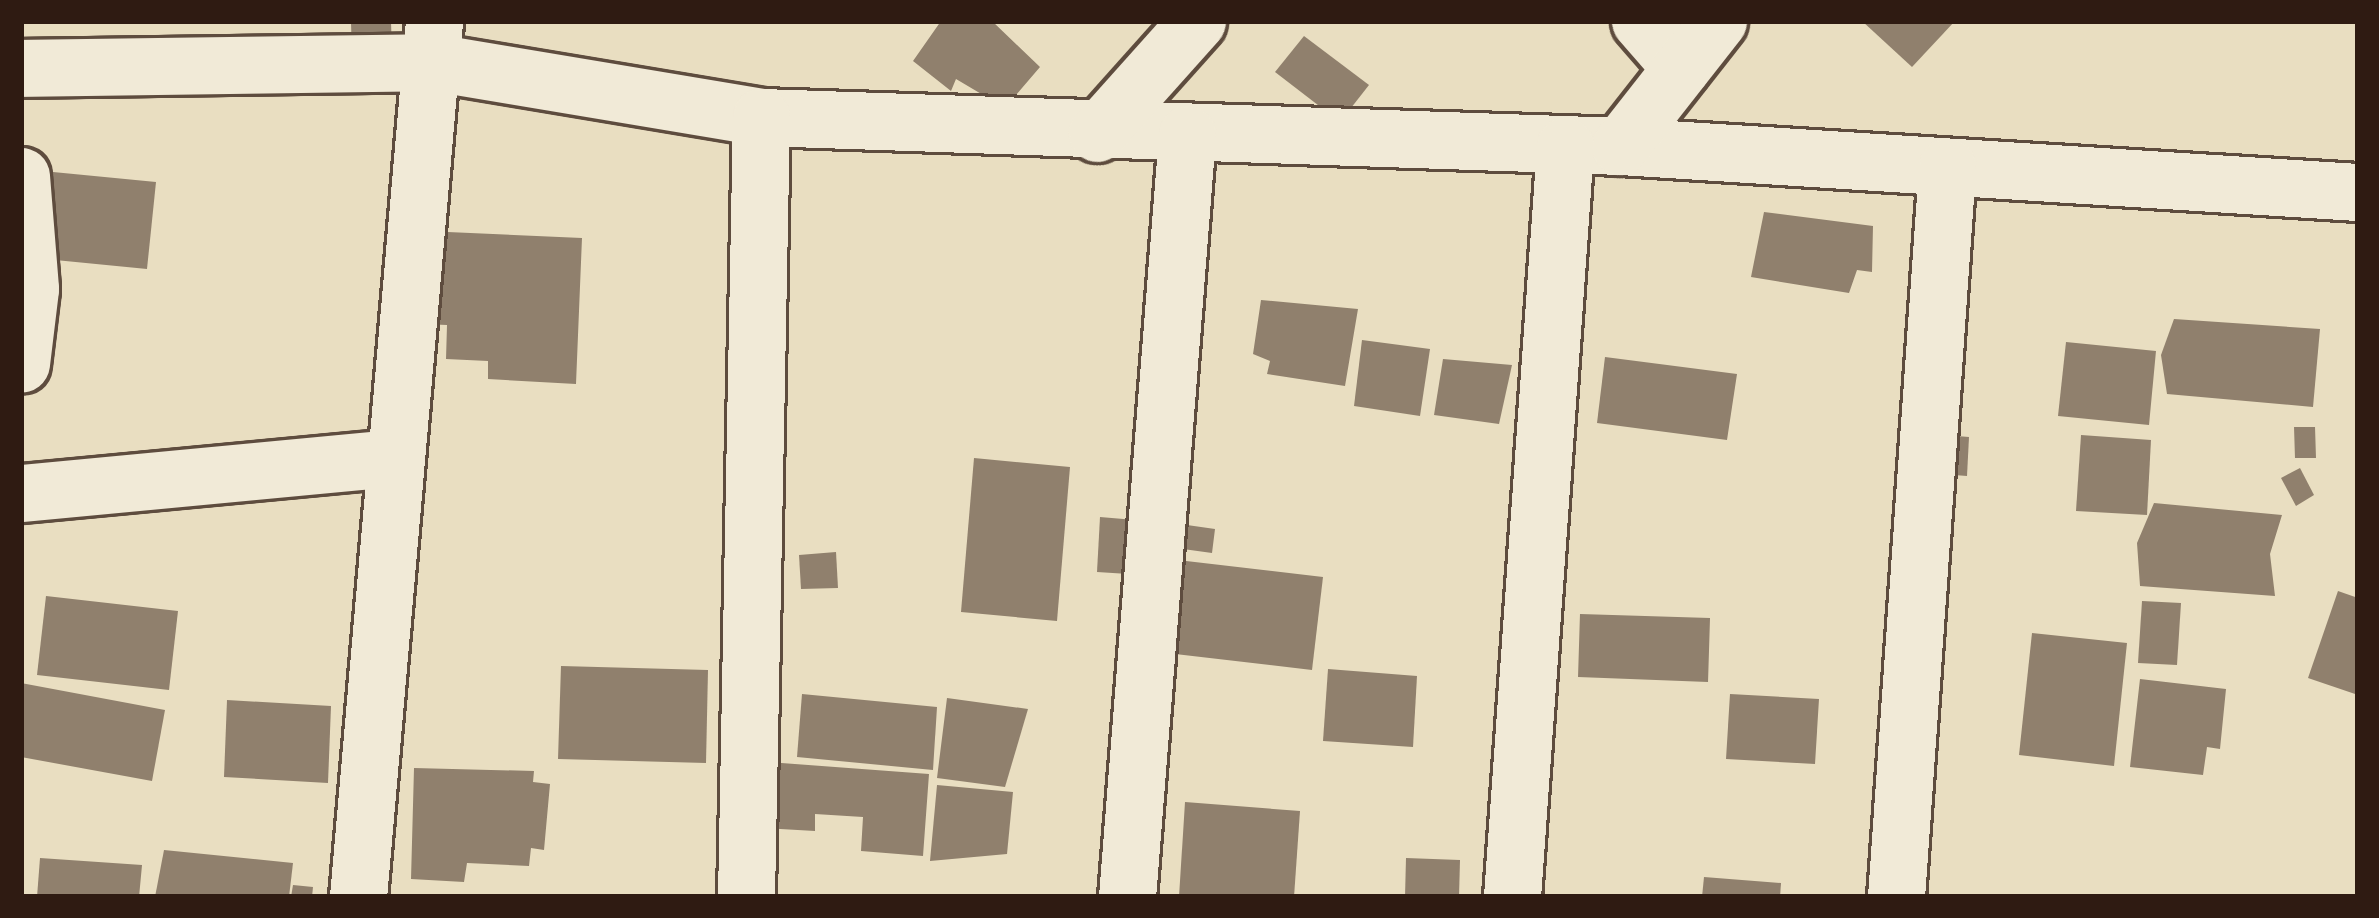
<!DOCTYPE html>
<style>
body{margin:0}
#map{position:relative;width:2379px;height:918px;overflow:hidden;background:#e9dec1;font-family:"Sorts Mill Goudy",serif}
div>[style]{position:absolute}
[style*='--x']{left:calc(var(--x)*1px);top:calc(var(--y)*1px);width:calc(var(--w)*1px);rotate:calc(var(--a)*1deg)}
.building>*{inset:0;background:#90806d}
.roads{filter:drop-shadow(3px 0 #5e4c3e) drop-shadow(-3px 0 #5e4c3e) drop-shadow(0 3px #5e4c3e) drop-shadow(0 -3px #5e4c3e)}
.minor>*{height:57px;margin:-28.5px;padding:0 28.5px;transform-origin:28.5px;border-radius:28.5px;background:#f1ead7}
span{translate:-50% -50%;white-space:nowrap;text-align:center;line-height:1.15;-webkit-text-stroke:9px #f1ead7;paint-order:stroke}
.frame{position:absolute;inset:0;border:24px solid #2f1b12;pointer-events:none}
</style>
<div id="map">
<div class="building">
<i style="clip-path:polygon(391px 21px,392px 56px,352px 58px,351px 22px)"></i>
<i style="clip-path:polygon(941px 21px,992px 21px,1040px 67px,1005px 108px,956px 79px,951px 91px,913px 61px)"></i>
<i style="clip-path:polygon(1862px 21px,1955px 21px,1912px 67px)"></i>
<i style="clip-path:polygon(1304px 36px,1369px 85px,1340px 122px,1275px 72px)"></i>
<i style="clip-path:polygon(53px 172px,156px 182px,147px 269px,45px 259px)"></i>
<i style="clip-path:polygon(1764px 212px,1873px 226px,1872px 272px,1857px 270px,1849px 293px,1751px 277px)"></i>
<i style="clip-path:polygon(425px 231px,582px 238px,576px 384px,488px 379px,488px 361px,446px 359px,447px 325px,422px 324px)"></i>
<i style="clip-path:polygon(1261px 300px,1358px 309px,1345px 386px,1267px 374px,1270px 361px,1253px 354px)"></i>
<i style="clip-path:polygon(2174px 319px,2320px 329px,2313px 407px,2167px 394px,2161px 355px)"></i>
<i style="clip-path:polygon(1362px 340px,1430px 349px,1420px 416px,1354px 406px)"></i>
<i style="clip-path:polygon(2066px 342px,2156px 351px,2149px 425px,2058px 416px)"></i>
<i style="clip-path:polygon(1605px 357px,1737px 374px,1727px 440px,1597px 423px)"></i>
<i style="clip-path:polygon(1443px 359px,1512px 365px,1499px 424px,1434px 415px)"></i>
<i style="clip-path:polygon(2294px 427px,2315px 427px,2316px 458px,2295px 458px)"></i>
<i style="clip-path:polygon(1944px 435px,1969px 437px,1967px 476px,1941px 474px)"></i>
<i style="clip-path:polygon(2081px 435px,2151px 440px,2147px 515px,2076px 511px)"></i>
<i style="clip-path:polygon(974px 458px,1070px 467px,1057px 621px,961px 612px)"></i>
<i style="clip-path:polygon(2300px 468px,2314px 495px,2296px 506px,2281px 478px)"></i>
<i style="clip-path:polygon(2154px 503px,2282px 515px,2270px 554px,2275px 596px,2140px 586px,2137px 543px)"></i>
<i style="clip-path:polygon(1100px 517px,1147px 521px,1144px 575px,1097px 572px)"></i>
<i style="clip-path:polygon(1187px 525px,1215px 529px,1212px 553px,1183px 549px)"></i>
<i style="clip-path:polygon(836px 552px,838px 588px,801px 589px,799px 555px)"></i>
<i style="clip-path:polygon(1169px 559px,1323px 577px,1312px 670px,1158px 652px)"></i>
<i style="clip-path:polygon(2338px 591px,2358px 598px,2358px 695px,2308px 678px)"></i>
<i style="clip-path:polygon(46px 596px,178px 611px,169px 690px,37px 675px)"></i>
<i style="clip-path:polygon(2142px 601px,2181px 603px,2177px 665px,2138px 663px)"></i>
<i style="clip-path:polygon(1580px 614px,1710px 618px,1708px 682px,1578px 677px)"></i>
<i style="clip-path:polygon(2032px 633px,2127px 643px,2114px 766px,2019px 755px)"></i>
<i style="clip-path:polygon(561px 666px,708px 670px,706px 763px,558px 759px)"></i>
<i style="clip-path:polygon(1328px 669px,1417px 676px,1413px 747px,1323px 741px)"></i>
<i style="clip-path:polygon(2140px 679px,2226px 689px,2220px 749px,2207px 747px,2203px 775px,2130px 767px)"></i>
<i style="clip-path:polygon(21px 683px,165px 710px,152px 781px,21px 757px)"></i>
<i style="clip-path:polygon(802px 694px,937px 707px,933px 770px,797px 757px)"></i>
<i style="clip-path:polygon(1730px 694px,1819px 699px,1815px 764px,1726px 759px)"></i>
<i style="clip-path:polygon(947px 698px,1028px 709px,1005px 787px,937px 778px)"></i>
<i style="clip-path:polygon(227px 700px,331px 706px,328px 783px,224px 777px)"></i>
<i style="clip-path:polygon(768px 762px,929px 774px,923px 856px,861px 851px,863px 817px,815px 814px,815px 831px,763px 828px)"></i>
<i style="clip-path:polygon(414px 768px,534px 771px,533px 782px,550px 784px,544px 850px,531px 848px,529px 866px,467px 863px,464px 882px,411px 879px)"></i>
<i style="clip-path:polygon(937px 785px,1013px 792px,1007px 854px,930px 861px)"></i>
<i style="clip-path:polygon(1185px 802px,1300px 811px,1294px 897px,1179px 897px)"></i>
<i style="clip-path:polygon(164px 850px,293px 863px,289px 897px,155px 897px)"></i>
<i style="clip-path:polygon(40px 858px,142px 865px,139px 897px,37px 897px)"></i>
<i style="clip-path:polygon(1406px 858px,1460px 860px,1459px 897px,1405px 897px)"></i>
<i style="clip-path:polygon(1704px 877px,1781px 883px,1780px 897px,1702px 897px)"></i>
<i style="clip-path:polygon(293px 885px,313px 887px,312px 897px,291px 897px)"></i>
</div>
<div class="roads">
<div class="minor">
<i style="--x:1640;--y:21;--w:62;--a:48.9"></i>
<i style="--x:21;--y:68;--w:412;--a:-0.8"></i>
<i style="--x:433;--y:62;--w:333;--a:9.5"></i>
<i style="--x:761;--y:117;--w:859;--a:1.93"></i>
<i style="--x:1620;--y:146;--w:739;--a:3.57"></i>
<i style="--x:1097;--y:133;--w:150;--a:-48.2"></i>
<i style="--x:1620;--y:146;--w:159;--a:-51.9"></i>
<i style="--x:21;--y:176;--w:113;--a:85.4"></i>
<i style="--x:30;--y:289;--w:75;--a:96.9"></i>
<i style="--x:21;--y:493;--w:375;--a:-5.4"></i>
<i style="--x:358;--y:897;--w:879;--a:-85.04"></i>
<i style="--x:746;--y:897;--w:780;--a:-88.9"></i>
<i style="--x:1127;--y:897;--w:765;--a:-85.5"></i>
<i style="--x:1512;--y:897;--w:753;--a:-85.96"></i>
<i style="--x:1896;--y:897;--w:732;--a:-86"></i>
</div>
</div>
<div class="frame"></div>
</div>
